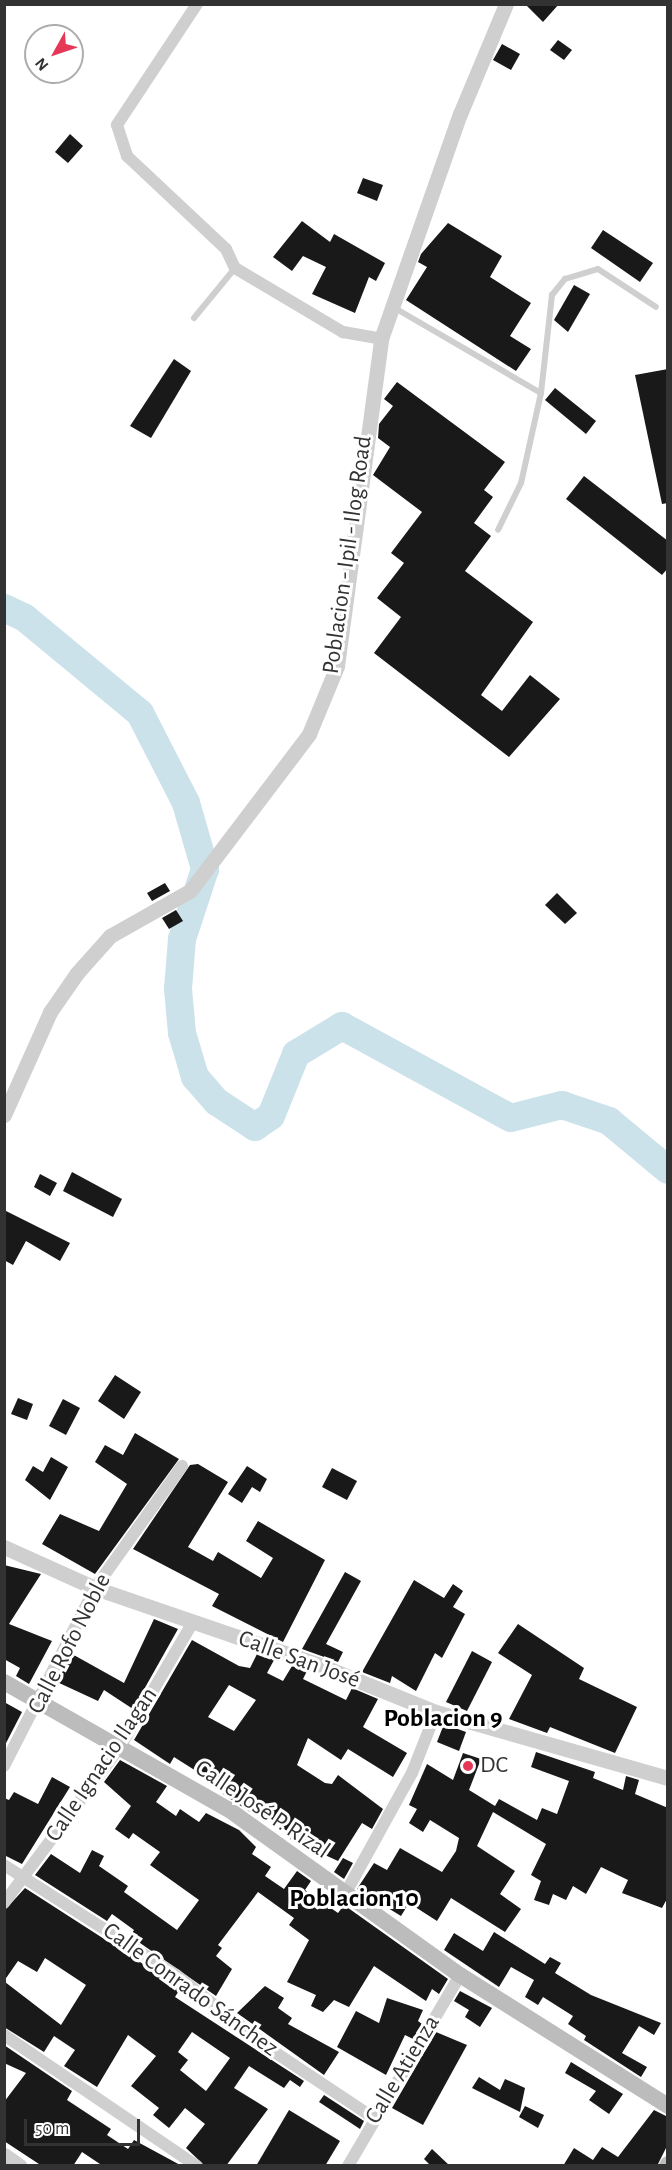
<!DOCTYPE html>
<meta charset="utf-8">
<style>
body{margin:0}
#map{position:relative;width:672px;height:2170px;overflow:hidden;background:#fff;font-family:"Alegreya Sans",sans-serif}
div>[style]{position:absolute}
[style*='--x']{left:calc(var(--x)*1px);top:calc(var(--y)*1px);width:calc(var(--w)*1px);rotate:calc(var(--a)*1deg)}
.river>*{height:28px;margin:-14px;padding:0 14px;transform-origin:14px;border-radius:14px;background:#cbe2eb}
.building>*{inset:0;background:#191919}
.service>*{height:6px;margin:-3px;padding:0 3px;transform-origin:3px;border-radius:3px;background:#cfcfcf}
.minor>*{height:12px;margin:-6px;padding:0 6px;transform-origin:6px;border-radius:6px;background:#cfcfcf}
.tertiary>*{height:15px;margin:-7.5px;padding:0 7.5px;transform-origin:7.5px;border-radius:7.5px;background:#cfcfcf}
.secondary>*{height:16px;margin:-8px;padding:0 8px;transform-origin:8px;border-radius:8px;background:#bcbcbc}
.dots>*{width:16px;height:16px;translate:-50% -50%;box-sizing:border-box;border:3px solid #fff;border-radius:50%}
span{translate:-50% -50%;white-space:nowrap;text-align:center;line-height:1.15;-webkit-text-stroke:6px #fff;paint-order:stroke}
.street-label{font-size:24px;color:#323232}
.poi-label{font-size:24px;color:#323232}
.left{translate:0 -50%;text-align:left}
.neighbourhood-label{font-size:26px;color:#000;font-weight:700}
.frame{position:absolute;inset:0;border:6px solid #323232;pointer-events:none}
.north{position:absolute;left:24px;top:24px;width:60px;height:60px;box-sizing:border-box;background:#fff;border:2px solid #adadad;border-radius:50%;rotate:230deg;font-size:16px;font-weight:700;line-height:24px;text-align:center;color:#323232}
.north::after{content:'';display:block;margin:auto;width:21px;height:27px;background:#e53857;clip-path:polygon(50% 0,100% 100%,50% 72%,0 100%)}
.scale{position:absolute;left:24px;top:2119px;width:116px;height:27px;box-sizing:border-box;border:3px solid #323232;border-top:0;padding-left:8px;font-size:18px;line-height:21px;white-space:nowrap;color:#323232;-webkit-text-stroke:4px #fff;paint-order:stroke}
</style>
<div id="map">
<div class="river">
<i style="--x:4;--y:608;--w:23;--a:25"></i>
<i style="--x:25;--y:618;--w:149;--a:39.6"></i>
<i style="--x:140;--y:713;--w:101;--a:62.9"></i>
<i style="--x:186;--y:803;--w:69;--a:73.9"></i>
<i style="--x:205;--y:869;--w:74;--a:108.2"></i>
<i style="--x:182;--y:939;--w:50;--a:94.6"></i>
<i style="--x:178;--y:989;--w:44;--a:84.8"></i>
<i style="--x:182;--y:1033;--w:46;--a:73.5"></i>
<i style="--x:195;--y:1077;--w:33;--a:49"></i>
<i style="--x:217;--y:1102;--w:45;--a:33.3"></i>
<i style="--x:255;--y:1127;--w:19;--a:-35"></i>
<i style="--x:271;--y:1116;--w:67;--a:-68"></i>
<i style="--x:296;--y:1054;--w:54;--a:-31.3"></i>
<i style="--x:342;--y:1026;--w:192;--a:28.6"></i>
<i style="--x:511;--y:1118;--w:53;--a:-14.3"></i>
<i style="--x:562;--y:1105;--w:50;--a:18.8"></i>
<i style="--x:609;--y:1121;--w:77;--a:39.7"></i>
</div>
<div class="building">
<i style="clip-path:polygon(525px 4px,559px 4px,543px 22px)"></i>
<i style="clip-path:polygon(558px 40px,572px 50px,564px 60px,550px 50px)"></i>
<i style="clip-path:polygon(502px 44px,520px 54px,511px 70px,493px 60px)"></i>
<i style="clip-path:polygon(70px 134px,83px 146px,68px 163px,55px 152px)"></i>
<i style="clip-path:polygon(363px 178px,383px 185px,377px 201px,357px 193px)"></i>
<i style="clip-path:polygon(302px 221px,330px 242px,334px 234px,385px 263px,376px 281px,369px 277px,355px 313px,312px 294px,326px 267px,303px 256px,292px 271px,273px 257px)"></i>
<i style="clip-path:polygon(448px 223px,502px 256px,490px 277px,531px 303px,510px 336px,531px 349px,516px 371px,406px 300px,427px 267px,418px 262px,421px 254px)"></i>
<i style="clip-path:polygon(603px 230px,653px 263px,640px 282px,591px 248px)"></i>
<i style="clip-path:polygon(574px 285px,590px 294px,568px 332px,554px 320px)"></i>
<i style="clip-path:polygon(174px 359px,191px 371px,151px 438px,130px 426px)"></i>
<i style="clip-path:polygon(668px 369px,668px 503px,662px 504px,635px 375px)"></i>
<i style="clip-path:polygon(397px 382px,505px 462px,484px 490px,493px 497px,474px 523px,491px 536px,465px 571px,533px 622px,481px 695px,502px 711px,530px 675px,560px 699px,509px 757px,374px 653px,401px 617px,377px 598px,404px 563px,391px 553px,422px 512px,373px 475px,390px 447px,378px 438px,379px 424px,393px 406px,384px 399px)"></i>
<i style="clip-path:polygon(555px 388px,596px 421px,586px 434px,545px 400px)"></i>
<i style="clip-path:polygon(584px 476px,668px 541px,668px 568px,662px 575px,566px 499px)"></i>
<i style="clip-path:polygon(165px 883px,170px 891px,152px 901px,147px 893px)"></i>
<i style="clip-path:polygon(557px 893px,577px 913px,565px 924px,545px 905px)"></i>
<i style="clip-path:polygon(176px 910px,183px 921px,169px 929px,162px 918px)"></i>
<i style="clip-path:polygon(72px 1172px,122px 1199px,113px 1217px,63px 1191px)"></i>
<i style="clip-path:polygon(40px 1174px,57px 1183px,50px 1196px,34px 1187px)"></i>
<i style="clip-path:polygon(4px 1210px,70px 1243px,60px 1261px,26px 1241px,13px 1265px,4px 1260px)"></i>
<i style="clip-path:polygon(115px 1375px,141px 1392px,124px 1419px,98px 1401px)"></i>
<i style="clip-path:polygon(18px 1398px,33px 1404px,27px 1420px,11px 1414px)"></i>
<i style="clip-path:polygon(63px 1399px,80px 1408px,66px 1435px,49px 1426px)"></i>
<i style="clip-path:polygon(135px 1433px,179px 1459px,95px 1574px,42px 1544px,60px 1514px,99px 1531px,127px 1484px,95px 1462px,105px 1445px,123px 1455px)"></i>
<i style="clip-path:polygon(51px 1457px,68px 1467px,50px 1500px,25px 1480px,33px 1466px,43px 1472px)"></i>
<i style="clip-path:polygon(198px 1464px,228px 1482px,188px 1547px,213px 1561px,218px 1552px,261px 1578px,273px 1558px,246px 1541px,258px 1521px,325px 1560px,283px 1642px,212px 1606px,219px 1594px,133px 1549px,190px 1465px)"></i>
<i style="clip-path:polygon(247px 1466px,267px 1479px,260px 1492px,252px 1487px,242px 1503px,228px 1494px)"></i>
<i style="clip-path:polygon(332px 1468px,357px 1481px,347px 1500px,322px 1487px)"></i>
<i style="clip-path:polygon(4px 1565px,41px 1574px,9px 1624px,52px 1641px,29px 1684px,16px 1676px,20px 1668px,4px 1659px)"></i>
<i style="clip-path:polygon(345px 1572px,361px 1581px,326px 1644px,343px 1652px,338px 1662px,302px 1649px)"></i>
<i style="clip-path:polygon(414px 1580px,444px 1598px,453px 1584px,463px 1591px,453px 1607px,465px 1614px,442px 1658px,435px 1653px,416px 1691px,392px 1676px,390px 1683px,362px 1672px)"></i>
<i style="clip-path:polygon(154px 1619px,178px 1629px,133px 1709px,104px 1690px,98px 1701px,57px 1682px,72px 1654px,124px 1683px)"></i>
<i style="clip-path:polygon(518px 1624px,584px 1668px,579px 1679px,637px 1707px,615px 1753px,550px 1727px,547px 1733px,509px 1719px,532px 1675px,498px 1653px)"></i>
<i style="clip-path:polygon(evenodd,192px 1640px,239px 1666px,250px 1668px,257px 1654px,274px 1660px,267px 1673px,283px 1681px,292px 1666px,307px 1671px,303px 1679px,346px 1700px,352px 1688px,378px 1699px,363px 1727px,407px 1753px,393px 1777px,348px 1749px,341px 1760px,308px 1738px,297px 1765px,325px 1783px,332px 1784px,338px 1775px,383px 1809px,372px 1829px,362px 1823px,338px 1861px,290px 1839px,292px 1835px,261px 1811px,256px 1816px,223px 1794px,226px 1790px,174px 1757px,170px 1764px,134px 1740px,192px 1640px,229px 1685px,256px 1700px,234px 1731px,208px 1717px,229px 1685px)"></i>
<i style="clip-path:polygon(472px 1651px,492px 1662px,467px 1711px,446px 1702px)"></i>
<i style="clip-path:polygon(4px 1702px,22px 1712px,4px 1747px)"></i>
<i style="clip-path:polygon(444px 1724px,466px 1732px,459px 1751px,437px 1742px)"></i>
<i style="clip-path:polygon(536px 1752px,595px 1772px,593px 1778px,623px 1790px,626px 1776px,639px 1780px,635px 1794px,668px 1808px,668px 1897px,662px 1908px,622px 1893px,628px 1880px,601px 1867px,586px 1894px,573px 1886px,566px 1900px,553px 1894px,549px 1905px,534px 1900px,541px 1881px,531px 1875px,546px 1844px,493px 1812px,477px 1846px,515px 1871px,500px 1894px,521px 1909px,505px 1932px,451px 1898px,437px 1921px,409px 1903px,401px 1916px,357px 1889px,374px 1863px,387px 1870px,400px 1848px,442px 1872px,456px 1851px,459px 1838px,430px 1820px,423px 1832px,409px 1823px,417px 1809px,409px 1805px,427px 1764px,453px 1780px,463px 1753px,481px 1759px,469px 1790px,495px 1806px,499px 1799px,537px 1820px,542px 1808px,557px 1814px,569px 1781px,531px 1767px)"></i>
<i style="clip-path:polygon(120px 1760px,167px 1786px,156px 1802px,176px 1816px,180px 1809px,199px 1822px,206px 1813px,239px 1830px,256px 1847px,252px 1854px,271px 1867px,265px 1876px,284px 1889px,297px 1871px,311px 1881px,305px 1890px,338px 1913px,344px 1905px,448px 1979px,439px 1994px,432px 1989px,426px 2001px,374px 1966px,349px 2007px,334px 2000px,323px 2012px,311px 2006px,316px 1995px,287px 1982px,309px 1940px,289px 1925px,294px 1918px,258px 1892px,218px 1945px,222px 1948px,216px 1956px,232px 1969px,216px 1996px,130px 1936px,134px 1930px,112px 1914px,107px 1921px,35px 1875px,51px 1854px,80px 1873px,92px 1850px,104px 1856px,99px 1866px,128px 1886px,124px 1892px,177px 1930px,199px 1900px,150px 1865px,160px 1852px,133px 1833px,129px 1839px,115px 1829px,131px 1806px,104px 1782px)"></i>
<i style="clip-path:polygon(52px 1777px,70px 1787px,22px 1864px,4px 1855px,4px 1798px,9px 1800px,14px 1792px,38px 1804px)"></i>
<i style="clip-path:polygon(343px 1858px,353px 1863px,344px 1879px,334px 1872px)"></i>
<i style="clip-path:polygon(evenodd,25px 1888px,171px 1982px,180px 1989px,175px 1997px,304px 2081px,300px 2087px,290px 2080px,284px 2088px,249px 2066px,234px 2088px,268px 2109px,226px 2166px,205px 2166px,186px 2148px,205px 2124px,185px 2108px,169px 2128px,153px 2115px,159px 2108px,131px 2086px,156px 2056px,128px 2035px,97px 2087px,64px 2066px,75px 2050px,54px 2036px,44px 2052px,4px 2027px,5px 1982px,61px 2025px,86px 1985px,45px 1958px,37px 1972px,18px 1961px,4px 1981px,4px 1911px,25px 1888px,192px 2032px,230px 2058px,206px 2091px,180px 2070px,188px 2060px,178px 2052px,192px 2032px)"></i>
<i style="clip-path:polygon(494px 1932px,545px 1964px,550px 1957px,561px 1963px,555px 1973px,591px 1995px,661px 2023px,654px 2035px,639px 2026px,622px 2053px,647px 2067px,641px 2077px,584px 2040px,586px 2036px,568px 2024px,573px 2016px,543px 1997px,538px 2005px,525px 1997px,534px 1980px,511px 1967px,499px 1987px,444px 1950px,454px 1933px,483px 1951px)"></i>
<i style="clip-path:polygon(265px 1986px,284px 1998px,278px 2008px,292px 2018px,288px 2024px,339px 2052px,324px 2075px,237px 2013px)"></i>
<i style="clip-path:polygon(460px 1991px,492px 2008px,480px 2027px,465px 2017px,469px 2010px,454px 2001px)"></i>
<i style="clip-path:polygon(387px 1998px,423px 2010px,418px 2021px,422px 2024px,413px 2039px,405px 2035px,386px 2075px,337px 2047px,356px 2011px,379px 2023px)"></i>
<i style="clip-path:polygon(436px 2032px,467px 2045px,423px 2125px,392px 2108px)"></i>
<i style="clip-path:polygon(4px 2045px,72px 2091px,67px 2100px,111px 2129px,107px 2135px,128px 2149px,134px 2140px,182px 2166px,103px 2166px,82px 2152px,73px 2166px,42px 2166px,4px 2141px,4px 2102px,26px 2073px,4px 2063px)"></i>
<i style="clip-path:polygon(571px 2062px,623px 2094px,609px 2114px,589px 2100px,596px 2091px,565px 2073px)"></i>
<i style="clip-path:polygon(479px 2077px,500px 2090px,505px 2079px,525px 2088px,520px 2112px,472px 2088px)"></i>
<i style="clip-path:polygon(324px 2095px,364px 2121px,360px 2129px,319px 2102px)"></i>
<i style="clip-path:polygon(525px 2106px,544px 2115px,538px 2128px,519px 2117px)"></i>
<i style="clip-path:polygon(289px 2110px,340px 2141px,325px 2166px,256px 2166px)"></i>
<i style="clip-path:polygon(654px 2110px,668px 2117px,668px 2144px,657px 2166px,563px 2166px,574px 2148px,593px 2160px,602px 2147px,618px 2157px)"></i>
<i style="clip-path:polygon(432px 2149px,450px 2166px,431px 2166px,424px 2159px)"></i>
</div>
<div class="service">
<i style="--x:393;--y:307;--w:171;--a:30.2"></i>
<i style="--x:541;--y:393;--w:92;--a:102.5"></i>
<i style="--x:521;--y:483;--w:52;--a:116.1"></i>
<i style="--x:194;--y:318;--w:65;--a:-50.6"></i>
<i style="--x:541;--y:393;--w:99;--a:-83.6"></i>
<i style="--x:552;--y:295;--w:21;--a:-51"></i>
<i style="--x:565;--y:279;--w:34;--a:-17"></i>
<i style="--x:598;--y:269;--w:69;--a:33.2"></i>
</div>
<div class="minor">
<i style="--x:197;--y:4;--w:145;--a:123.5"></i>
<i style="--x:117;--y:125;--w:33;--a:72"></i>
<i style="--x:127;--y:156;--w:136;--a:43.2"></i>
<i style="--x:226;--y:249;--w:21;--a:65"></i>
<i style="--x:235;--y:268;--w:126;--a:30.7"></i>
<i style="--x:343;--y:332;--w:39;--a:10"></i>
<i style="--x:4;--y:1766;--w:200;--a:-62.9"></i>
<i style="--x:95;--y:1588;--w:150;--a:-54.5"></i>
<i style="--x:4;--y:1865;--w:204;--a:32.6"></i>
<i style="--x:176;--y:1975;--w:123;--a:38.1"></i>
<i style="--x:273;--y:2051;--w:121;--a:33.6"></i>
<i style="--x:344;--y:1896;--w:141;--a:-61.1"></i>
<i style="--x:412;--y:1773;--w:66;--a:-68.5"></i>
<i style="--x:4;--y:1903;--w:194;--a:-53.4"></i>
<i style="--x:120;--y:1747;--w:145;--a:-59.7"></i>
<i style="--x:4;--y:2035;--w:233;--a:34.2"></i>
<i style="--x:348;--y:2166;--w:221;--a:-59.6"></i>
</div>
<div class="tertiary">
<i style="--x:4;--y:1115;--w:113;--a:-65.9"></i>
<i style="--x:50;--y:1012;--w:47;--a:-55.3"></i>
<i style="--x:77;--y:973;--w:50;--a:-48.3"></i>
<i style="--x:110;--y:936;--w:92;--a:-29.4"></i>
<i style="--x:190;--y:891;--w:197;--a:-52.8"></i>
<i style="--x:309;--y:734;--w:74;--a:-67.6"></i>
<i style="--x:337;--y:666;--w:330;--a:-82.3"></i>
<i style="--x:381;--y:339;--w:238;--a:-70.7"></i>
<i style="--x:460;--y:114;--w:119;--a:-67.3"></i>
<i style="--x:4;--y:1547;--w:100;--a:24.3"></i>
<i style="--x:95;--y:1588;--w:235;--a:18.9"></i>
<i style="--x:317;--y:1664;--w:128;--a:22"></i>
<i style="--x:436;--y:1712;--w:241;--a:15.9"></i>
<i style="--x:4;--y:2155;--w:19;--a:35"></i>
</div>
<div class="secondary">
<i style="--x:4;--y:1682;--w:257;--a:29.6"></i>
<i style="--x:228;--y:1809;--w:285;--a:35.6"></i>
<i style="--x:460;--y:1975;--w:246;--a:32.2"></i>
<i style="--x:667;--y:2166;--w:2;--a:-63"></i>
</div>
<div class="dots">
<i style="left:468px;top:1766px;background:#e53857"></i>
</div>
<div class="street-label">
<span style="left:348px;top:555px;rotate:-82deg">Poblacion - Ipil - Ilog Road</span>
<span style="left:70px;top:1644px;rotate:-63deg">Calle Rofo Noble</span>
<span style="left:299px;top:1660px;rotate:20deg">Calle San José</span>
<span style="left:102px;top:1765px;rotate:-56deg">Calle Ignacio Ilagan</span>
<span style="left:262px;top:1810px;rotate:34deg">Calle José P. Rizal</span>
<span style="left:190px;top:1990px;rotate:36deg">Calle Conrado Sánchez</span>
<span style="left:403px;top:2070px;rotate:-59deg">Calle Atienza</span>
</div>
<div class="poi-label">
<span class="left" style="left:480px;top:1766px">DC</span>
</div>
<div class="neighbourhood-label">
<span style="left:443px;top:1719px">Poblacion 9</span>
<span style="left:354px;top:1899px">Poblacion 10</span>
</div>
<div class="frame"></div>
<div class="north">N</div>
<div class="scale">50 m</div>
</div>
